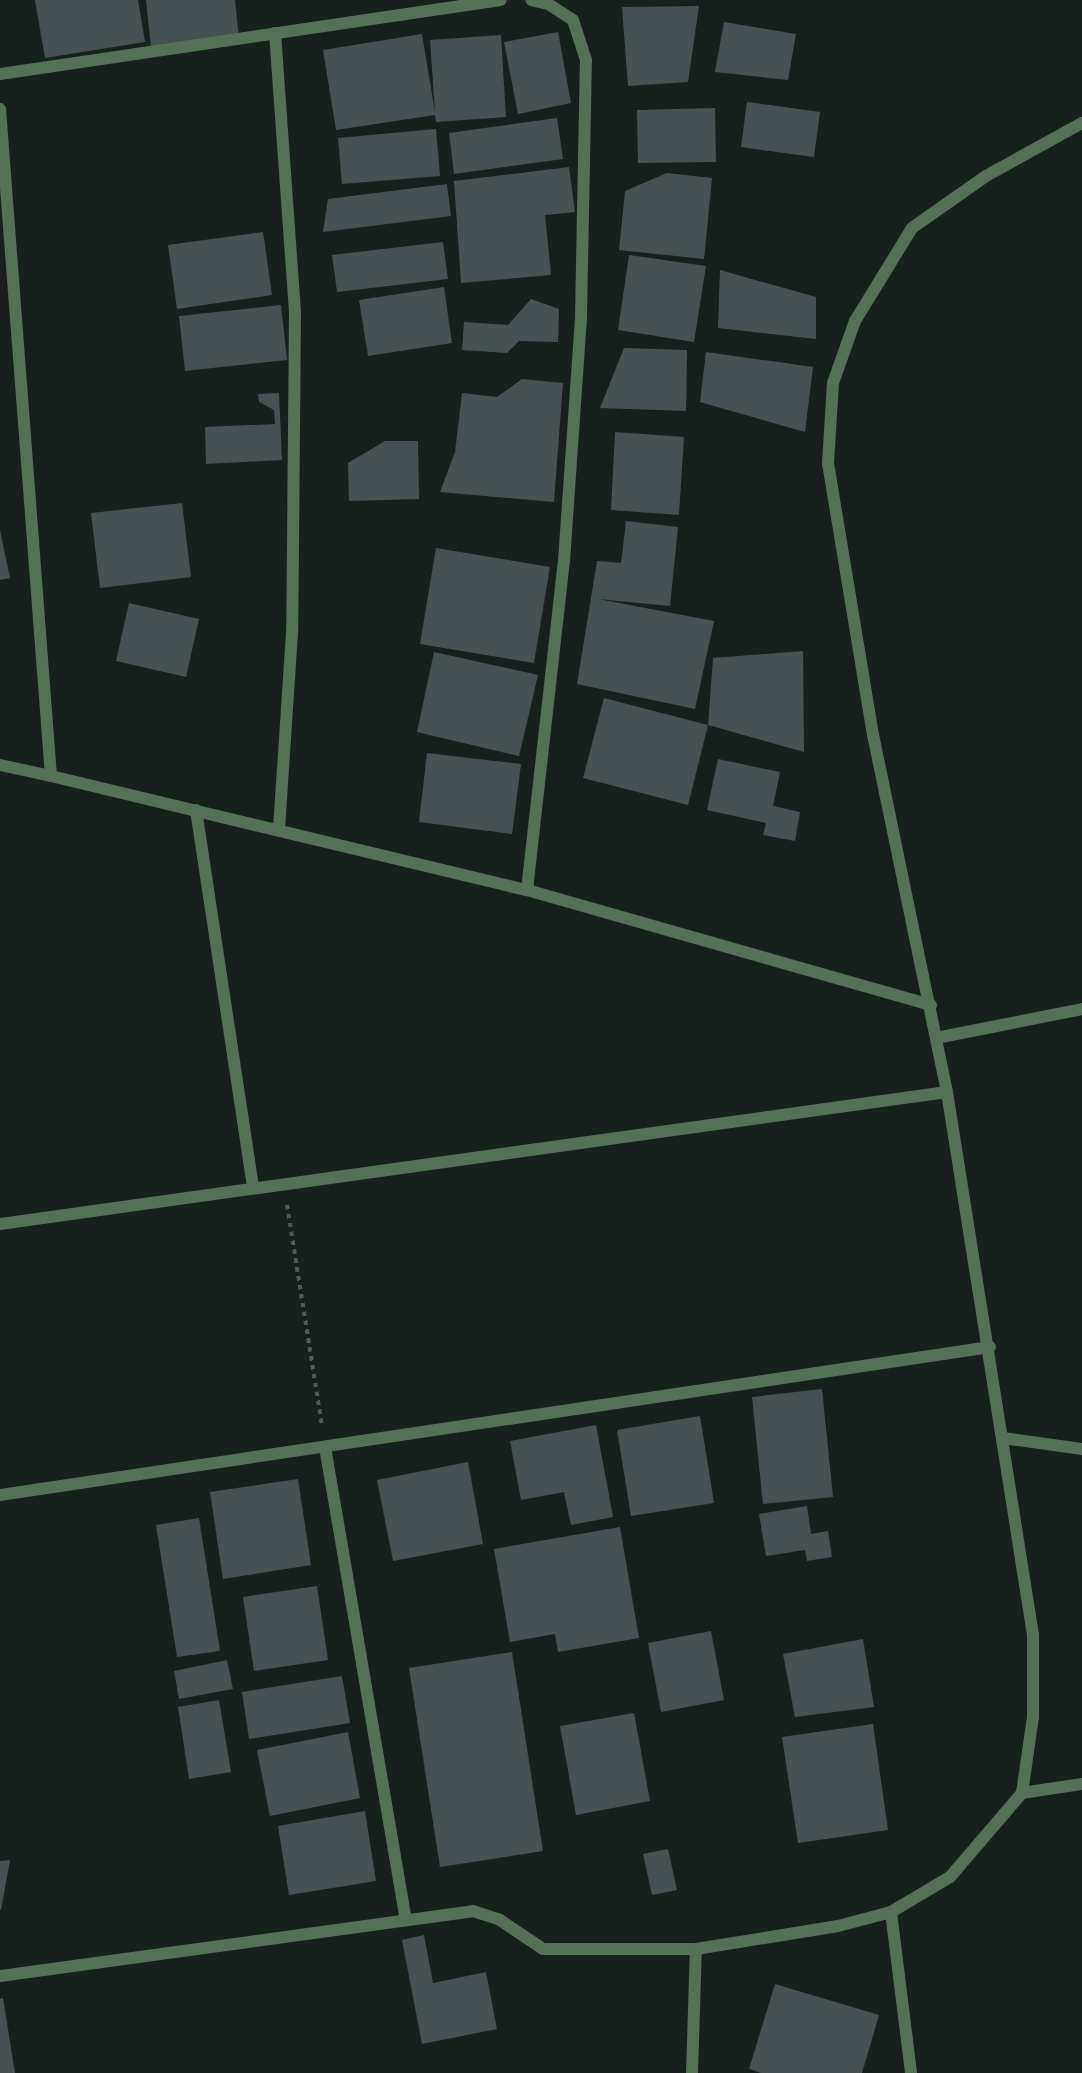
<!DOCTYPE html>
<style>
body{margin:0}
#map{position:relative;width:1082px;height:2073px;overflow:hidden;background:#18201e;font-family:Manrope,sans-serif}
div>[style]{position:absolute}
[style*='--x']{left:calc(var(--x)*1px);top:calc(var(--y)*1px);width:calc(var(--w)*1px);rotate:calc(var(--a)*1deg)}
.building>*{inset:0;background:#475153}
.path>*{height:4px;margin-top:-2px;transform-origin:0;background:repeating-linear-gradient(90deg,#525957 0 4.5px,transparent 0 9px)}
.lane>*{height:12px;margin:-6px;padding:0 6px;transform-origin:6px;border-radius:6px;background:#547057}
.street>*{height:12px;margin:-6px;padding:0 6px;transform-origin:6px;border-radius:6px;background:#547057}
span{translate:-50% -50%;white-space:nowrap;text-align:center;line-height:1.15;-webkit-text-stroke:4.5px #060908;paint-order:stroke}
</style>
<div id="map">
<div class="building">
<i style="clip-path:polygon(35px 0,138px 0,145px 42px,45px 58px)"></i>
<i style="clip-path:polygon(146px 0,235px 0,239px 38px,151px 47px)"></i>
<i style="clip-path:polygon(699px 6px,688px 82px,628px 86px,622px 7px)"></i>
<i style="clip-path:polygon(724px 22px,796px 34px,788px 80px,715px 72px)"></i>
<i style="clip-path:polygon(558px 32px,571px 103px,518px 114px,504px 42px)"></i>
<i style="clip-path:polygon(422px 34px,435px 112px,430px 40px,501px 35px,506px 117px,436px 122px,435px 115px,336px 130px,323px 50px)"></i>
<i style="clip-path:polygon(747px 102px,820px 112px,814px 157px,741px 147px)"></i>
<i style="clip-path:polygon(715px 108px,716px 162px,638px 163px,637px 110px)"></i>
<i style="clip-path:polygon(557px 118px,563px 159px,454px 174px,449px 133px)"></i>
<i style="clip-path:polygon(436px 129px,440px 176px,342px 184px,338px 138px)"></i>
<i style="clip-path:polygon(569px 167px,575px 212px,545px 215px,551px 275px,461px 283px,454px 181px)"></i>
<i style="clip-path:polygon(667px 173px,712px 178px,704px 259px,619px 250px,625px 191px)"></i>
<i style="clip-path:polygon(447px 184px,451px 216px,323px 232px,328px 199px)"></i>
<i style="clip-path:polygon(263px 232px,272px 295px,177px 309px,168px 245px)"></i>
<i style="clip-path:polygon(443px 242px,448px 279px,337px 292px,332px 255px)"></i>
<i style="clip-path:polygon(629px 255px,706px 266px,694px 342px,618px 330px)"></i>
<i style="clip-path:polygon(720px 270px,816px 297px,816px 339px,718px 328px)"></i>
<i style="clip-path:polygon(444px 287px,452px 343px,368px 356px,359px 300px)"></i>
<i style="clip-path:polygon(531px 299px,559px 309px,558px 342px,519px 341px,507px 353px,462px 350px,464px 322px,508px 325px)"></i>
<i style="clip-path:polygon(281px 305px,287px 360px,185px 371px,179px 316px)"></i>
<i style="clip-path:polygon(624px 348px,687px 350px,686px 411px,600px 408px)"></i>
<i style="clip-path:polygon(706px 352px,813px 367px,805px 432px,700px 402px)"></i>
<i style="clip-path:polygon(522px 379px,563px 383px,554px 502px,440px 492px,455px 452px,462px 393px,497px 397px)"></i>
<i style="clip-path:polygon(279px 393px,282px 460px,206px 464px,205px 427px,275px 424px,274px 410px,259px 402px,258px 394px)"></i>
<i style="clip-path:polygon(615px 432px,684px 437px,679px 515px,611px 510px)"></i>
<i style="clip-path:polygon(385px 441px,418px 441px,419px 499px,349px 501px,348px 463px)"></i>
<i style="clip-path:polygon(182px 503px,191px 577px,100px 588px,91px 513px)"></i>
<i style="clip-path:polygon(626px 521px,678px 527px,670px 606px,598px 599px,714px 621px,695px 709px,577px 684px,597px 561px,621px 563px)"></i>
<i style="clip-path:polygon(0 530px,10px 578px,0 580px)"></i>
<i style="clip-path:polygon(436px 548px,550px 567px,534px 663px,420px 644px)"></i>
<i style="clip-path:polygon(129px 603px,199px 619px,186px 677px,116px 661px)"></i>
<i style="clip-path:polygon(803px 651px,804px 752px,708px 725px,713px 658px)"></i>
<i style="clip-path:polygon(434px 652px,538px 675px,519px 756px,417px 732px)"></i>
<i style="clip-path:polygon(604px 698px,708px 725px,688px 805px,583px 778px)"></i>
<i style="clip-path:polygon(427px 753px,521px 764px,512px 834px,419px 822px)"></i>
<i style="clip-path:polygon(718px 759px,780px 772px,773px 806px,800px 812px,795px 841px,763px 835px,766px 823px,707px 810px)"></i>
<i style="clip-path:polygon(822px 1389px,833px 1497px,763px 1504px,752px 1397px)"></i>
<i style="clip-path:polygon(700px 1416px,714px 1503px,631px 1516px,617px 1430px)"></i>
<i style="clip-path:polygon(596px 1425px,613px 1517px,571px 1525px,564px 1492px,521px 1500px,510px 1441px)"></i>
<i style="clip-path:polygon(468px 1462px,483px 1544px,393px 1561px,377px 1480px)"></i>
<i style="clip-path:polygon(298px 1479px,311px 1565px,223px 1579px,210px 1492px)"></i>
<i style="clip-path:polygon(807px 1506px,811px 1534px,828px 1531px,832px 1557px,807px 1561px,805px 1550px,766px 1556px,759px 1514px)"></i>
<i style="clip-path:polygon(199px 1518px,220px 1651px,177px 1657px,156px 1525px)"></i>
<i style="clip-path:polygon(620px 1527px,639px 1638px,558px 1652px,555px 1634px,510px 1642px,494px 1549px)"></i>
<i style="clip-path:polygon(317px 1586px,328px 1660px,254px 1671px,243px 1597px)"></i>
<i style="clip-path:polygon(711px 1631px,724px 1700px,661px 1712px,648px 1643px)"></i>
<i style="clip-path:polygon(863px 1639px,874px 1707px,795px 1717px,783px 1654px)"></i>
<i style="clip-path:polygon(512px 1652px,543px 1851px,440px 1867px,409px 1668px)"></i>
<i style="clip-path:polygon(227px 1660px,233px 1689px,179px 1699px,174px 1671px)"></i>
<i style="clip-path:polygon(342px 1676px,350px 1723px,249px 1739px,242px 1692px)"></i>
<i style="clip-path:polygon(219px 1700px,231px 1772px,189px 1779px,178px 1707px)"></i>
<i style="clip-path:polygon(634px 1713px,650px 1801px,576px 1815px,560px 1726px)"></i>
<i style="clip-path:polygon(873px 1724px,888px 1830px,798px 1843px,782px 1737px)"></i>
<i style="clip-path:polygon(348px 1732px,360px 1798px,270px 1816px,257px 1750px)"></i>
<i style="clip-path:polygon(365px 1811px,376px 1881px,289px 1895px,278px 1826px)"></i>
<i style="clip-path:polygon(668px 1849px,677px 1890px,652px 1895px,643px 1854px)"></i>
<i style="clip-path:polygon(10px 1860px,1px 1910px,0 1910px,0 1861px)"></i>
<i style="clip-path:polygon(424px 1935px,433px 1983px,486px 1972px,497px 2029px,422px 2044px,402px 1940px)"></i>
<i style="clip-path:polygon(775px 1984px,879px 2015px,862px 2073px,761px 2073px,749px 2069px)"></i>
<i style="clip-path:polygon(3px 1998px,15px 2073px,0 2073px,0 1999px)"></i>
</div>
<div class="path">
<i style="--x:287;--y:1205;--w:224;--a:81"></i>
</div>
<div class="lane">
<i style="--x:1022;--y:1793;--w:61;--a:-8.5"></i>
<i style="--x:891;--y:1912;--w:162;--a:82.9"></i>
</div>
<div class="street">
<i style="--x:275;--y:33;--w:281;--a:85.9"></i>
<i style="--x:295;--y:313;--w:320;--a:90.5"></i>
<i style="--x:292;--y:633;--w:197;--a:93.8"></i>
<i style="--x:0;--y:74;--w:506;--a:-8.4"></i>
<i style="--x:0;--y:109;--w:669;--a:85.63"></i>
<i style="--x:51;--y:776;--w:52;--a:-167.8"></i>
<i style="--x:51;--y:776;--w:489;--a:13.5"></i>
<i style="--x:527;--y:890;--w:420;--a:15.9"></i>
<i style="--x:196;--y:810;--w:380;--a:81.4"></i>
<i style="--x:527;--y:890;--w:331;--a:-83.6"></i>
<i style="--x:564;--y:561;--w:246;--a:-86"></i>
<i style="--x:581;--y:316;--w:256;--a:-88.9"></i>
<i style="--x:586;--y:60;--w:42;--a:-108"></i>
<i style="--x:573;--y:20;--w:30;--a:-147"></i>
<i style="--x:548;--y:4;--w:17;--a:-167"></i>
<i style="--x:936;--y:1038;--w:149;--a:-11.2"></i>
<i style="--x:0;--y:1224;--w:956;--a:-7.94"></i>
<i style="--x:1003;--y:1438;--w:80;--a:7.9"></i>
<i style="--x:325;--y:1447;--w:480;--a:80.3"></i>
<i style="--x:0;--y:1495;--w:1001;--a:-8.5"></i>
<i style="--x:0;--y:1976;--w:477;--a:-7.8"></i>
<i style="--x:473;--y:1911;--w:28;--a:18"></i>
<i style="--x:500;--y:1920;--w:52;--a:34"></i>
<i style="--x:543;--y:1949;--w:153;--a:0"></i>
<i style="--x:692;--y:2073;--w:124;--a:-88.2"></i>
<i style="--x:696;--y:1949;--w:144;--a:-9.2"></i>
<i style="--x:838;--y:1926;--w:55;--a:-14.8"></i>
<i style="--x:891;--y:1912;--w:69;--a:-30.7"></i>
<i style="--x:950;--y:1877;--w:111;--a:-49.4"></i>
<i style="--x:1022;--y:1793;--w:77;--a:-81.8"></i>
<i style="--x:1033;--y:1717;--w:82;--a:-90"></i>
<i style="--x:1033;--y:1635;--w:550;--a:-99"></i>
<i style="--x:947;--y:1092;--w:365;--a:-101.7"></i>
<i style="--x:873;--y:735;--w:276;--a:-99.4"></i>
<i style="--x:828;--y:463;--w:80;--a:-86.4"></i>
<i style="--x:833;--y:383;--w:66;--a:-70.5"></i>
<i style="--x:855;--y:321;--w:109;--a:-58.5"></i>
<i style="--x:912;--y:228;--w:90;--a:-35.1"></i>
<i style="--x:986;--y:176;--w:110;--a:-28.9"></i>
</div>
</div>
